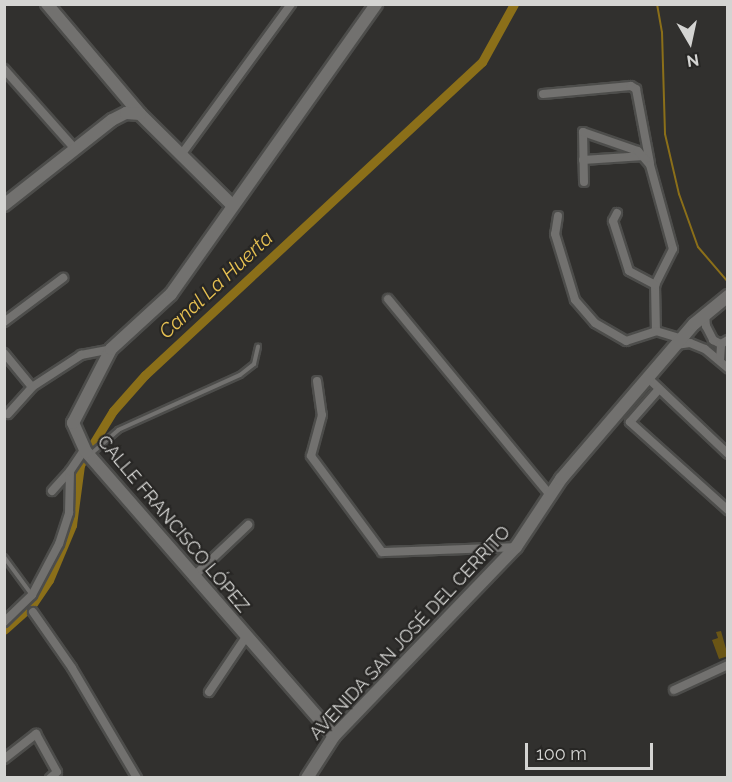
<!DOCTYPE html>
<meta charset="utf-8">
<style>
body{margin:0}
#map{position:relative;width:732px;height:782px;overflow:hidden;background:#31302e;font-family:Raleway,sans-serif}
div>[style]{position:absolute}
[style*='--x']{left:calc(var(--x)*1px);top:calc(var(--y)*1px);width:calc(var(--w)*1px);rotate:calc(var(--a)*1deg)}
.stream>*{height:2px;margin:-1px;padding:0 1px;transform-origin:1px;border-radius:1px;background:#8b6f19}
.canal>*{height:9px;margin:-4.5px;padding:0 4.5px;transform-origin:4.5px;border-radius:4.5px;background:#8b6f19}
.building>*{inset:0;background:#6a5515}
.roads{filter:drop-shadow(2px 0 #4d4d4b) drop-shadow(-2px 0 #4d4d4b) drop-shadow(0 2px #4d4d4b) drop-shadow(0 -2px #4d4d4b)}
.lane>*{height:4px;margin:-2px;padding:0 2px;transform-origin:2px;border-radius:2px;background:#72716f}
.street>*{height:8px;margin:-4px;padding:0 4px;transform-origin:4px;border-radius:4px;background:#72716f}
.secondary>*{height:12px;margin:-6px;padding:0 6px;transform-origin:6px;border-radius:6px;background:#72716f}
span{translate:-50% -50%;white-space:nowrap;text-align:center;line-height:1.15;-webkit-text-stroke:4.5px #272624;paint-order:stroke}
.street-label{font-size:18px;color:#d4d4d2}
.water-label{font-size:20px;color:#e7c152;font-style:italic}
.frame{position:absolute;inset:0;border:6px solid #d4d4d2;pointer-events:none}
.north{position:absolute;left:660px;top:12px;width:60px;height:60px;-webkit-text-stroke:4px #272624;paint-order:stroke;rotate:171deg;font-size:16px;font-weight:700;line-height:24px;text-align:center;color:#d4d4d2}
.north::after{content:'';display:block;margin:auto;width:21px;height:27px;background:#d4d4d2;clip-path:polygon(50% 0,100% 100%,50% 72%,0 100%)}
.scale{position:absolute;left:525px;top:743px;width:128px;height:27px;box-sizing:border-box;border:3px solid #d4d4d2;border-top:0;padding-left:8px;font-size:18px;line-height:21px;white-space:nowrap;color:#d4d4d2;-webkit-text-stroke:4px #272624;paint-order:stroke}
</style>
<div id="map">
<div class="stream">
<i style="--x:657;--y:4;--w:28;--a:80"></i>
<i style="--x:662;--y:32;--w:102;--a:88.3"></i>
<i style="--x:665;--y:134;--w:62;--a:76.9"></i>
<i style="--x:679;--y:194;--w:56;--a:70.3"></i>
<i style="--x:698;--y:247;--w:46;--a:49.4"></i>
</div>
<div class="canal">
<i style="--x:4;--y:630;--w:38;--a:-42"></i>
<i style="--x:32;--y:605;--w:30;--a:-56"></i>
<i style="--x:49;--y:580;--w:60;--a:-67.3"></i>
<i style="--x:72;--y:525;--w:61;--a:-82.4"></i>
<i style="--x:80;--y:465;--w:63;--a:-58.6"></i>
<i style="--x:113;--y:411;--w:48;--a:-48.4"></i>
<i style="--x:145;--y:375;--w:460;--a:-42.9"></i>
<i style="--x:482;--y:62;--w:66;--a:-61.1"></i>
</div>
<div class="building">
<i style="clip-path:polygon(721px 631px,728px 656px,719px 659px,712px 640px,718px 638px,716px 632px)"></i>
</div>
<div class="roads">
<div class="lane">
<i style="--x:92;--y:453;--w:35;--a:-41"></i>
<i style="--x:118;--y:430;--w:134;--a:-24.3"></i>
<i style="--x:240;--y:375;--w:18;--a:-38"></i>
<i style="--x:254;--y:364;--w:18;--a:-77"></i>
<i style="--x:4;--y:557;--w:47;--a:53.6"></i>
</div>
<div class="street">
<i style="--x:4;--y:69;--w:108;--a:48.4"></i>
<i style="--x:543;--y:94;--w:88;--a:-5.2"></i>
<i style="--x:631;--y:86;--w:6;--a:31"></i>
<i style="--x:636;--y:89;--w:75;--a:79.3"></i>
<i style="--x:181;--y:155;--w:187;--a:-53.9"></i>
<i style="--x:583;--y:160;--w:61;--a:-3.8"></i>
<i style="--x:584;--y:182;--w:50;--a:-91.1"></i>
<i style="--x:583;--y:132;--w:58;--a:19.1"></i>
<i style="--x:638;--y:151;--w:18;--a:49"></i>
<i style="--x:650;--y:165;--w:87;--a:74.7"></i>
<i style="--x:673;--y:249;--w:40;--a:116.6"></i>
<i style="--x:655;--y:285;--w:46;--a:88.8"></i>
<i style="--x:617;--y:213;--w:9;--a:117"></i>
<i style="--x:613;--y:221;--w:52;--a:72.3"></i>
<i style="--x:629;--y:271;--w:30;--a:28"></i>
<i style="--x:558;--y:216;--w:18;--a:99"></i>
<i style="--x:555;--y:234;--w:69;--a:73.1"></i>
<i style="--x:575;--y:300;--w:30;--a:49"></i>
<i style="--x:595;--y:323;--w:36;--a:30"></i>
<i style="--x:626;--y:341;--w:32;--a:-18"></i>
<i style="--x:656;--y:331;--w:27;--a:17"></i>
<i style="--x:388;--y:299;--w:256;--a:50.4"></i>
<i style="--x:705;--y:313;--w:13;--a:86"></i>
<i style="--x:706;--y:326;--w:16;--a:63"></i>
<i style="--x:713;--y:340;--w:9;--a:27"></i>
<i style="--x:4;--y:322;--w:74;--a:-36.7"></i>
<i style="--x:676;--y:345;--w:14;--a:-8"></i>
<i style="--x:690;--y:343;--w:16;--a:22"></i>
<i style="--x:705;--y:349;--w:30;--a:40"></i>
<i style="--x:4;--y:353;--w:44;--a:50.5"></i>
<i style="--x:720;--y:360;--w:16;--a:-86"></i>
<i style="--x:721;--y:344;--w:8;--a:-30"></i>
<i style="--x:648;--y:378;--w:110;--a:43.5"></i>
<i style="--x:317;--y:381;--w:34;--a:82"></i>
<i style="--x:322;--y:415;--w:42;--a:105"></i>
<i style="--x:311;--y:456;--w:119;--a:53.5"></i>
<i style="--x:382;--y:552;--w:134;--a:-2.1"></i>
<i style="--x:659;--y:389;--w:44;--a:131.3"></i>
<i style="--x:630;--y:422;--w:132;--a:41.9"></i>
<i style="--x:8;--y:414;--w:36;--a:-48"></i>
<i style="--x:32;--y:387;--w:59;--a:-33.1"></i>
<i style="--x:81;--y:355;--w:31;--a:-11"></i>
<i style="--x:52;--y:491;--w:27;--a:-48"></i>
<i style="--x:193;--y:577;--w:76;--a:-43.4"></i>
<i style="--x:33;--y:612;--w:68;--a:55.1"></i>
<i style="--x:72;--y:668;--w:128;--a:59.4"></i>
<i style="--x:4;--y:622;--w:39;--a:-44"></i>
<i style="--x:32;--y:595;--w:58;--a:-62.1"></i>
<i style="--x:59;--y:544;--w:33;--a:-72"></i>
<i style="--x:69;--y:513;--w:42;--a:-88.6"></i>
<i style="--x:70;--y:471;--w:25;--a:-56"></i>
<i style="--x:674;--y:690;--w:60;--a:-24.8"></i>
<i style="--x:209;--y:692;--w:66;--a:-56.1"></i>
<i style="--x:4;--y:759;--w:41;--a:-38"></i>
<i style="--x:36;--y:734;--w:43;--a:61.1"></i>
<i style="--x:57;--y:772;--w:9;--a:139"></i>
</div>
<div class="secondary">
<i style="--x:47;--y:4;--w:144;--a:49.8"></i>
<i style="--x:140;--y:114;--w:128;--a:44.7"></i>
<i style="--x:4;--y:205;--w:137;--a:-38.2"></i>
<i style="--x:112;--y:120;--w:16;--a:-27"></i>
<i style="--x:126;--y:113;--w:14;--a:4"></i>
<i style="--x:334;--y:736;--w:377;--a:-131.1"></i>
<i style="--x:86;--y:452;--w:32;--a:-114"></i>
<i style="--x:73;--y:423;--w:83;--a:-62.8"></i>
<i style="--x:111;--y:349;--w:81;--a:-42.5"></i>
<i style="--x:171;--y:294;--w:355;--a:-54.7"></i>
<i style="--x:307;--y:778;--w:50;--a:-57.3"></i>
<i style="--x:334;--y:736;--w:262;--a:-46.1"></i>
<i style="--x:516;--y:547;--w:82;--a:-56.5"></i>
<i style="--x:561;--y:479;--w:204;--a:-49.4"></i>
<i style="--x:694;--y:324;--w:44;--a:-39.5"></i>
</div>
</div>
<div class="street-label">
<span style="left:173px;top:524px;rotate:50deg">CALLE FRANCISCO LÓPEZ</span>
<span style="left:410px;top:633px;rotate:-47deg">AVENIDA SAN JOSÉ DEL CERRITO</span>
</div>
<div class="water-label">
<span style="left:216px;top:285px;rotate:-43deg">Canal La Huerta</span>
</div>
<div class="frame"></div>
<div class="north">N</div>
<div class="scale">100 m</div>
</div>
